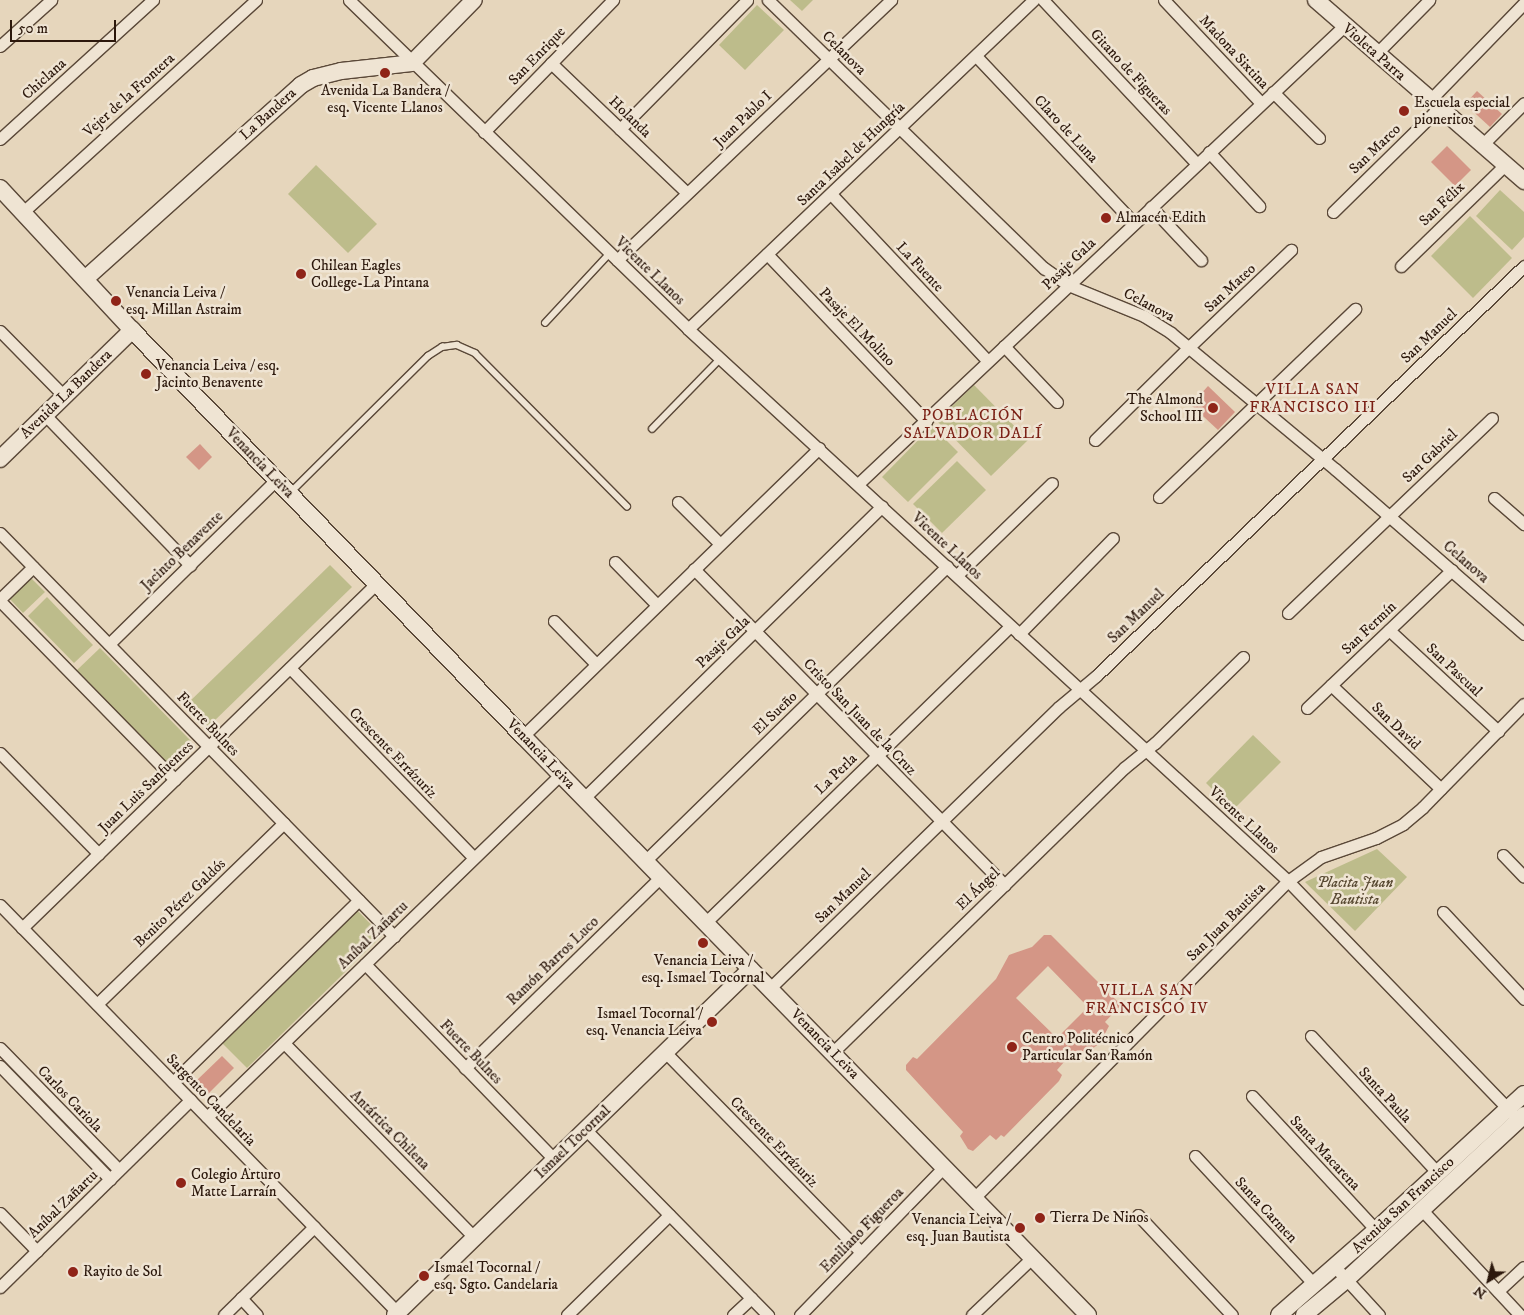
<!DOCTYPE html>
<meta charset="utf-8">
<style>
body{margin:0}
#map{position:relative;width:1524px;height:1315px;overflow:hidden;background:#e6d6bc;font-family:"IM FELL DW Pica",serif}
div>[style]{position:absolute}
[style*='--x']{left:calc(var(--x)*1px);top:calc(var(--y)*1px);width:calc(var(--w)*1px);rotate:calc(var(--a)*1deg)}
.green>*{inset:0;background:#bdbc8b}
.building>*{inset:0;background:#d49686}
.roads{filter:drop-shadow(1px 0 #5a4838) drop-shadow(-1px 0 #5a4838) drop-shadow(0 1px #5a4838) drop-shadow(0 -1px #5a4838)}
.lane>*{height:5.5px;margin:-2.75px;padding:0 2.75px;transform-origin:2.75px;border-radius:2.75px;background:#efe4d3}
.street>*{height:11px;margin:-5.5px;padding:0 5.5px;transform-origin:5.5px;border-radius:5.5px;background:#efe4d3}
.secondary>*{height:16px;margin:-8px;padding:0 8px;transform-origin:8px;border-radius:8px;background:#efe4d3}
.dots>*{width:14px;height:14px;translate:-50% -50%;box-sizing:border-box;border:2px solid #efe4d3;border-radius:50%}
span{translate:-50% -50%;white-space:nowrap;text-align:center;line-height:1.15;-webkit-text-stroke:5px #efe4d3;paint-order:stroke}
.street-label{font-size:15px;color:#2c180c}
.poi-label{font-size:15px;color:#2c180c}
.left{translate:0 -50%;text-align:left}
.right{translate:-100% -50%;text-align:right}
.park-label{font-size:15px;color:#584932;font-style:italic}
.neighbourhood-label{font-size:16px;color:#7a1f14;letter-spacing:1px}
.north{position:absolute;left:1464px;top:1255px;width:50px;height:50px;-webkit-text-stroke:4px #efe4d3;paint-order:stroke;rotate:216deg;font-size:14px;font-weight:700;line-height:20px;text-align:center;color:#2c180c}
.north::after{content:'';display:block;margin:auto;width:18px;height:22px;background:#2c180c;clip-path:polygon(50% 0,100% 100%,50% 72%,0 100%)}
.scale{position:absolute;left:10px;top:20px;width:106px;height:22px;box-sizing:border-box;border:2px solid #2c180c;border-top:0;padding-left:6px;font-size:15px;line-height:18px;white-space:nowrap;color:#2c180c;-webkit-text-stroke:4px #efe4d3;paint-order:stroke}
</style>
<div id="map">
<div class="green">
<i style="clip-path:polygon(790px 0,813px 0,802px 11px)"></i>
<i style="clip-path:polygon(757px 5px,784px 30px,745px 70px,719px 45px)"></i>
<i style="clip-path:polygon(316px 165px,377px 224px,348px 253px,288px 194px)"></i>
<i style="clip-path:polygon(1500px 190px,1524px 212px,1524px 237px,1512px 250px,1476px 216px)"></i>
<i style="clip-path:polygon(1470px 216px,1512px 258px,1473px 298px,1431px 256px)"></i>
<i style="clip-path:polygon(974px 385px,1028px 440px,991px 476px,937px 421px)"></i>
<i style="clip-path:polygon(932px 426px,958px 452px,908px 502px,882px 477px)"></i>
<i style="clip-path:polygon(957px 461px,986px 490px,942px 533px,913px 504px)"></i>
<i style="clip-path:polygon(330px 565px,352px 587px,208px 727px,186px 705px)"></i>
<i style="clip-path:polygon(29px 576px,45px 592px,23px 613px,8px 597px)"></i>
<i style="clip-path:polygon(47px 597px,93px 645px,74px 663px,28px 616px)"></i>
<i style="clip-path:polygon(100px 648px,191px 741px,167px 764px,76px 671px)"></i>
<i style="clip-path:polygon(1253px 735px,1281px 762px,1233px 810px,1206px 783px)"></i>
<i style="clip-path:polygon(1377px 849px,1407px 877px,1355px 931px,1305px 882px)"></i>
<i style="clip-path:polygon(357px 910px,382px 936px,247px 1068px,221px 1042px)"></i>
</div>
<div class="building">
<i style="clip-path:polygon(1477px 91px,1502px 114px,1490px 127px,1465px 104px)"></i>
<i style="clip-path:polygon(1447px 146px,1471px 170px,1455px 186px,1431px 162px)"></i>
<i style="clip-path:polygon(1208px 386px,1235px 412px,1218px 430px,1191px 405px)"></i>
<i style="clip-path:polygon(200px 444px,212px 457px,199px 470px,186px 457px)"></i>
<i style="clip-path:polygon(evenodd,1044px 935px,1051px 935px,1121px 1005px,1105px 1022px,1109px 1026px,1100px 1043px,1084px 1055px,1077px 1058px,1071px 1054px,1057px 1070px,1062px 1075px,1059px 1081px,1004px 1137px,1001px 1135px,996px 1140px,990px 1135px,973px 1151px,968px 1149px,960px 1136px,963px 1132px,906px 1070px,906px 1065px,913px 1057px,917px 1059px,996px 979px,1009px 955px,1032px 947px,1044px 935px,1048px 966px,1088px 1007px,1057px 1038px,1016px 998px,1048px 966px)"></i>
<i style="clip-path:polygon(222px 1056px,234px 1068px,207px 1095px,195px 1082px)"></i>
</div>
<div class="roads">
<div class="lane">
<i style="--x:545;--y:323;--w:96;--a:-47.1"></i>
<i style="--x:652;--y:429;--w:99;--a:-45.8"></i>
<i style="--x:291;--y:492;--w:193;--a:-44.8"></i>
<i style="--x:428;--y:356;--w:17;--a:-33"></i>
<i style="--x:442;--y:347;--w:15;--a:-8"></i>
<i style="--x:457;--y:345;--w:20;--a:24"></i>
<i style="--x:475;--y:353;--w:216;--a:45.2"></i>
</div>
<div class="street">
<i style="--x:349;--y:0;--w:472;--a:44.1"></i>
<i style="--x:688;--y:329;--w:815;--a:42.61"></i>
<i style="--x:1288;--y:881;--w:322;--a:46"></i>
<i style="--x:768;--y:0;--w:385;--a:44.2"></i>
<i style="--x:1044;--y:268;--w:29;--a:35"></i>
<i style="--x:1068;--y:285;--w:82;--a:22.2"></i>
<i style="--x:1144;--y:316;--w:32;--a:32"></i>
<i style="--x:1171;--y:333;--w:213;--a:39.7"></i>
<i style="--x:1335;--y:469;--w:251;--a:41.1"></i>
<i style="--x:1043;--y:0;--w:225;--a:46.8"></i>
<i style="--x:1164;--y:0;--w:141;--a:46.7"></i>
<i style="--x:0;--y:46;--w:69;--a:-42"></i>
<i style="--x:1376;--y:54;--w:76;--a:-45.5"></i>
<i style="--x:976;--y:56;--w:230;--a:46.6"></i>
<i style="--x:551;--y:63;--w:188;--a:43.7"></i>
<i style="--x:1273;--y:92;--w:65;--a:45"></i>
<i style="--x:1430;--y:100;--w:135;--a:-45.9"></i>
<i style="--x:620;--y:129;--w:181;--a:-45.4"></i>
<i style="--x:484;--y:132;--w:185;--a:-45.7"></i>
<i style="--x:0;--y:139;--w:207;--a:-42.3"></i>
<i style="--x:1482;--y:145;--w:59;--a:-45"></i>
<i style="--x:1209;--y:152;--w:74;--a:47.2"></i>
<i style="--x:831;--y:194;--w:229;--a:46.8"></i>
<i style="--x:1151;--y:207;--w:73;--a:46.7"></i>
<i style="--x:23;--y:212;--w:315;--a:-42.3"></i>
<i style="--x:1333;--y:212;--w:148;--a:-44.5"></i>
<i style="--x:767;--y:254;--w:231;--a:46.4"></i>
<i style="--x:617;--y:260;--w:378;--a:-43.5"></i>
<i style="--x:1401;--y:266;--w:145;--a:-44.2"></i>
<i style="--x:688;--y:329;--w:477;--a:-43.6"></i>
<i style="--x:0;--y:331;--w:91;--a:45.4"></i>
<i style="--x:1004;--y:346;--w:77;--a:46.6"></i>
<i style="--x:45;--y:415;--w:209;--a:46"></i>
<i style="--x:1095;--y:440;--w:132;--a:-44.7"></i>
<i style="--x:1189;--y:347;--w:141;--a:-43.6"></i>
<i style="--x:858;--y:484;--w:668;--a:-43.3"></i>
<i style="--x:1159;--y:497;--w:272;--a:-43.8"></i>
<i style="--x:1494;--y:498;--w:40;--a:41"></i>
<i style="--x:678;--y:502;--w:59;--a:45"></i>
<i style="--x:0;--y:533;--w:564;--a:45.65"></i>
<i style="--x:615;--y:562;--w:60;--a:45.7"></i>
<i style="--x:694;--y:569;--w:443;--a:45.5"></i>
<i style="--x:957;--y:575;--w:132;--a:-44.1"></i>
<i style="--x:0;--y:599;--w:46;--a:-44.1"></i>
<i style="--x:0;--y:601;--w:250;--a:45.6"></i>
<i style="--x:1288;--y:613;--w:282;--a:-43.7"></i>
<i style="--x:554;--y:621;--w:60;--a:45.7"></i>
<i style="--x:1389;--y:630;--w:149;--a:42.8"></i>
<i style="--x:1019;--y:634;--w:134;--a:-45.6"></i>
<i style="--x:109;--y:644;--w:234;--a:-44.5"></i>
<i style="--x:290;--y:668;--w:264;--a:45.9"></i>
<i style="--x:1331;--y:685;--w:151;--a:43.4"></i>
<i style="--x:1307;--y:708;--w:200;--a:-43.6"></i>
<i style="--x:523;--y:736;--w:413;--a:-44.2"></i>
<i style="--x:0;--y:753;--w:141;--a:45.6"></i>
<i style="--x:584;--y:798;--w:417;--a:-44.4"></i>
<i style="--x:1503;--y:855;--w:30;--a:46"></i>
<i style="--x:645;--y:861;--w:422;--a:-44.3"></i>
<i style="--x:0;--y:905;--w:573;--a:45.71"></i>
<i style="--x:1443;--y:912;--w:119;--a:47"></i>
<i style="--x:706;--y:922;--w:424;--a:-44.2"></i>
<i style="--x:22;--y:928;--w:494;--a:-44.2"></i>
<i style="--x:365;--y:964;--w:273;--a:45.9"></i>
<i style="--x:770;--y:988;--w:403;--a:-44.2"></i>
<i style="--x:1059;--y:707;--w:48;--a:-40"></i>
<i style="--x:1096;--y:676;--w:593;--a:-43.77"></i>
<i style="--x:97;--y:1004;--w:260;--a:-44.1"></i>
<i style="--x:1311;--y:1036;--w:187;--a:47.2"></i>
<i style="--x:284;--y:1043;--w:273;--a:45.6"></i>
<i style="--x:0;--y:1048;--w:170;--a:45.7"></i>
<i style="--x:665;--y:1052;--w:280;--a:45.6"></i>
<i style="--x:833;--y:1052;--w:407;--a:-44.3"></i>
<i style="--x:1124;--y:768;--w:40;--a:-39"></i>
<i style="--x:1155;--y:743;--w:123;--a:-44.3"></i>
<i style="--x:0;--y:1066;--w:158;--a:45.8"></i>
<i style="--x:465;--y:1068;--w:274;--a:-44.3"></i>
<i style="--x:173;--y:1082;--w:260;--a:-44.4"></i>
<i style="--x:1252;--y:1096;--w:183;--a:47.2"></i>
<i style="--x:207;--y:1117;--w:493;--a:-44.1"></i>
<i style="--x:586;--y:1130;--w:260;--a:45.5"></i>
<i style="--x:1195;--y:1156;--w:176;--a:47.1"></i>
<i style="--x:975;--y:1197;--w:445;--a:-45.3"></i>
<i style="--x:1288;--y:881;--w:41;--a:-36"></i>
<i style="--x:1321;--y:857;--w:58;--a:-19.1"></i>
<i style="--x:1376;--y:838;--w:30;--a:-27"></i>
<i style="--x:1403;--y:824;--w:26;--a:-40"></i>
<i style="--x:1423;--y:807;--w:144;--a:-45.6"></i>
<i style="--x:1421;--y:1209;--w:145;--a:47"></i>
<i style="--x:0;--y:1213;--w:53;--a:45.8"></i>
<i style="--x:1138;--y:1215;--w:137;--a:46.8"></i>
<i style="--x:1335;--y:1267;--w:65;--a:47.5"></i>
<i style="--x:0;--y:1287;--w:267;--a:-44.5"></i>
<i style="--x:1498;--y:1291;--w:35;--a:-43"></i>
<i style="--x:241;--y:1298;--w:23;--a:47"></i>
<i style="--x:224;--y:1315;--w:126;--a:-44.4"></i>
<i style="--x:567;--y:1315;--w:143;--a:-44.4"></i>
<i style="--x:733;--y:1315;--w:25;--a:-43"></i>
<i style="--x:800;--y:1315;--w:208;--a:-45.8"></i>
<i style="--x:972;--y:1315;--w:84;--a:-43.6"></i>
</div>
<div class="secondary">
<i style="--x:1316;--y:0;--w:276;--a:41"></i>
<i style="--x:0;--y:188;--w:194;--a:47.1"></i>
<i style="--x:132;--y:330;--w:564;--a:46.08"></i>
<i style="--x:523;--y:736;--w:809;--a:45.7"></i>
<i style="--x:85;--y:279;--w:290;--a:-41.9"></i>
<i style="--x:301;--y:85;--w:14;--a:-30"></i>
<i style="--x:313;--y:78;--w:29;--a:-14"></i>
<i style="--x:341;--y:71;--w:71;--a:-6.4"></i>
<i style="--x:412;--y:63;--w:88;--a:-45.5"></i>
<i style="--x:0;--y:459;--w:185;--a:-44.3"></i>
<i style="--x:395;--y:1315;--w:496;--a:-44.2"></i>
<i style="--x:1279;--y:1315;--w:129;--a:-41.2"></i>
<i style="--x:1376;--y:1230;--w:201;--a:-42.6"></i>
<i style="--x:1304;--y:1315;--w:55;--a:-39.8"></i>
<i style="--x:1346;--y:1280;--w:243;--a:-42.8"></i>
</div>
</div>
<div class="dots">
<i style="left:385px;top:73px;background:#8f2418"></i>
<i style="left:1404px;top:111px;background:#8f2418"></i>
<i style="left:1106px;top:218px;background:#8f2418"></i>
<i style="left:301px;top:274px;background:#8f2418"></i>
<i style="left:116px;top:301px;background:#8f2418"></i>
<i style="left:146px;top:374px;background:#8f2418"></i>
<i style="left:1213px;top:408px;background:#8f2418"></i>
<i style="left:703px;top:943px;background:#8f2418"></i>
<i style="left:712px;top:1022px;background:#8f2418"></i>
<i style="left:1012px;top:1047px;background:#8f2418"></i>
<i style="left:181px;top:1183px;background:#8f2418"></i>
<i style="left:1040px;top:1218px;background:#8f2418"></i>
<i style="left:1020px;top:1228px;background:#8f2418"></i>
<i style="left:73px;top:1272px;background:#8f2418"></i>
<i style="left:424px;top:1276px;background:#8f2418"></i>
</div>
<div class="street-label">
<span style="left:1234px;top:52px;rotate:47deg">Madona Sixtina</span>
<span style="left:1374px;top:52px;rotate:41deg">Violeta Parra</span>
<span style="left:844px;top:53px;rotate:45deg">Celanova</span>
<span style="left:537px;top:56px;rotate:-46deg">San Enrique</span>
<span style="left:1131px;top:72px;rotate:47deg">Gitano de Figueras</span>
<span style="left:44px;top:79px;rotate:-42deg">Chiclana</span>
<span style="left:129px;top:95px;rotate:-42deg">Vejer de la Frontera</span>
<span style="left:268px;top:114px;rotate:-42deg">La Bandera</span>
<span style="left:630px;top:117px;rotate:44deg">Holanda</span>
<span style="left:743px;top:119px;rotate:-44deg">Juan Pablo I</span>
<span style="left:1066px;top:129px;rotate:47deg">Claro de Luna</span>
<span style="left:1375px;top:149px;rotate:-44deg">San Marco</span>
<span style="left:851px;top:154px;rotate:-44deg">Santa Isabel de Hungría</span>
<span style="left:1442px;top:204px;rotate:-44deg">San Félix</span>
<span style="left:1069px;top:264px;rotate:-44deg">Pasaje Gala</span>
<span style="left:920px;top:267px;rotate:47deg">La Fuente</span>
<span style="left:650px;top:271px;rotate:44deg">Vicente Llanos</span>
<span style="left:1230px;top:288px;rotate:-43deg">San Mateo</span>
<span style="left:1149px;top:305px;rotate:28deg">Celanova</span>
<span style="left:857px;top:327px;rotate:46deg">Pasaje El Molino</span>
<span style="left:1429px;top:336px;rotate:-44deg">San Manuel</span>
<span style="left:66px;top:394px;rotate:-44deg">Avenida La Bandera</span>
<span style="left:1430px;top:456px;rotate:-44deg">San Gabriel</span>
<span style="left:260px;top:463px;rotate:46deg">Venancia Leiva</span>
<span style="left:947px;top:546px;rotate:43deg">Vicente Llanos</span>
<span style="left:182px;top:551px;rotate:-44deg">Jacinto Benavente</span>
<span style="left:1466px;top:562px;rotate:41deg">Celanova</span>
<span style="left:1136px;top:616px;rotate:-44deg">San Manuel</span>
<span style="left:1369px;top:628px;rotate:-44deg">San Fermín</span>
<span style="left:723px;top:642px;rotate:-44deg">Pasaje Gala</span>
<span style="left:1454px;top:670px;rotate:43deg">San Pascual</span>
<span style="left:775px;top:713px;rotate:-44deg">El Sueño</span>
<span style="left:860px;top:717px;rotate:46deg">Cristo San Juan de la Cruz</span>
<span style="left:208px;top:724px;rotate:46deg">Fuerte Bulnes</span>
<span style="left:1396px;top:726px;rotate:44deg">San David</span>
<span style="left:393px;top:753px;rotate:46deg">Crescente Errázuriz</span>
<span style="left:541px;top:754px;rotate:46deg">Venancia Leiva</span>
<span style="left:836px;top:774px;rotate:-44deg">La Perla</span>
<span style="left:146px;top:787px;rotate:-44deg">Juan Luis Sanfuentes</span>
<span style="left:1244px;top:820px;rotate:43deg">Vicente Llanos</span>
<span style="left:978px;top:889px;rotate:-44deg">El Ángel</span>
<span style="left:843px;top:896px;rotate:-44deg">San Manuel</span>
<span style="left:180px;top:903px;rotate:-44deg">Benito Pérez Galdós</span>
<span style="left:1226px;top:922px;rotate:-45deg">San Juan Bautista</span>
<span style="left:373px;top:935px;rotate:-44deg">Aníbal Zañartu</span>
<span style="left:553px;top:961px;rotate:-44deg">Ramón Barros Luco</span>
<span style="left:825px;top:1044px;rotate:46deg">Venancia Leiva</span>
<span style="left:471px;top:1052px;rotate:46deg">Fuerte Bulnes</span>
<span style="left:1385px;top:1095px;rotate:47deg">Santa Paula</span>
<span style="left:70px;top:1099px;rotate:46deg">Carlos Cariola</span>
<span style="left:211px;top:1100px;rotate:46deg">Sargento Candelaria</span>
<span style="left:390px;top:1130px;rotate:45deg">Antártica Chilena</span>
<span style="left:573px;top:1142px;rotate:-44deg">Ismael Tocornal</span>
<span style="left:774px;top:1142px;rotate:46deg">Crescente Errázuriz</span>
<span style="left:1325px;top:1153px;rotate:47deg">Santa Macarena</span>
<span style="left:63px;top:1204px;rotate:-44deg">Aníbal Zañartu</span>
<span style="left:1403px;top:1205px;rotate:-43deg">Avenida San Francisco</span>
<span style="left:1266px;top:1210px;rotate:47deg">Santa Carmen</span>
<span style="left:862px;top:1230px;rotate:-46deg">Emiliano Figueroa</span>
</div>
<div class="poi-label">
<span style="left:385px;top:99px">Avenida La Bandera /<br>esq. Vicente Llanos</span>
<span class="left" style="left:1414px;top:111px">Escuela especial<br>pioneritos</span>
<span class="left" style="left:1116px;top:218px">Almacén Edith</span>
<span class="left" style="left:311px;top:274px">Chilean Eagles<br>College-La Pintana</span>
<span class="left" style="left:126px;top:301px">Venancia Leiva /<br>esq. Millan Astraim</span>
<span class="left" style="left:156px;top:374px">Venancia Leiva / esq.<br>Jacinto Benavente</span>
<span class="right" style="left:1203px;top:408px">The Almond<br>School III</span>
<span style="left:703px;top:969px">Venancia Leiva /<br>esq. Ismael Tocornal</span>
<span class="right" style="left:702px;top:1022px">Ismael Tocornal /<br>esq. Venancia Leiva</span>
<span class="left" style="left:1022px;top:1047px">Centro Politécnico<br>Particular San Ramón</span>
<span class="left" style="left:191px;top:1183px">Colegio Arturo<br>Matte Larraín</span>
<span class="left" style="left:1050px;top:1218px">Tierra De Ninos</span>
<span class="right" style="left:1010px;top:1228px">Venancia Leiva /<br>esq. Juan Bautista</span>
<span class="left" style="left:434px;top:1276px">Ismael Tocornal /<br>esq. Sgto. Candelaria</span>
<span class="left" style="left:83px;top:1272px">Rayito de Sol</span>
</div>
<div class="park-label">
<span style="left:1355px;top:891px">Placita Juan<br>Bautista</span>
</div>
<div class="neighbourhood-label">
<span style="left:1313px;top:398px">VILLA SAN<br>FRANCISCO III</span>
<span style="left:973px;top:424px">POBLACIÓN<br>SALVADOR DALÍ</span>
<span style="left:1147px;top:999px">VILLA SAN<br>FRANCISCO IV</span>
</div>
<div class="north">N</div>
<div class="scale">50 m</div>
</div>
